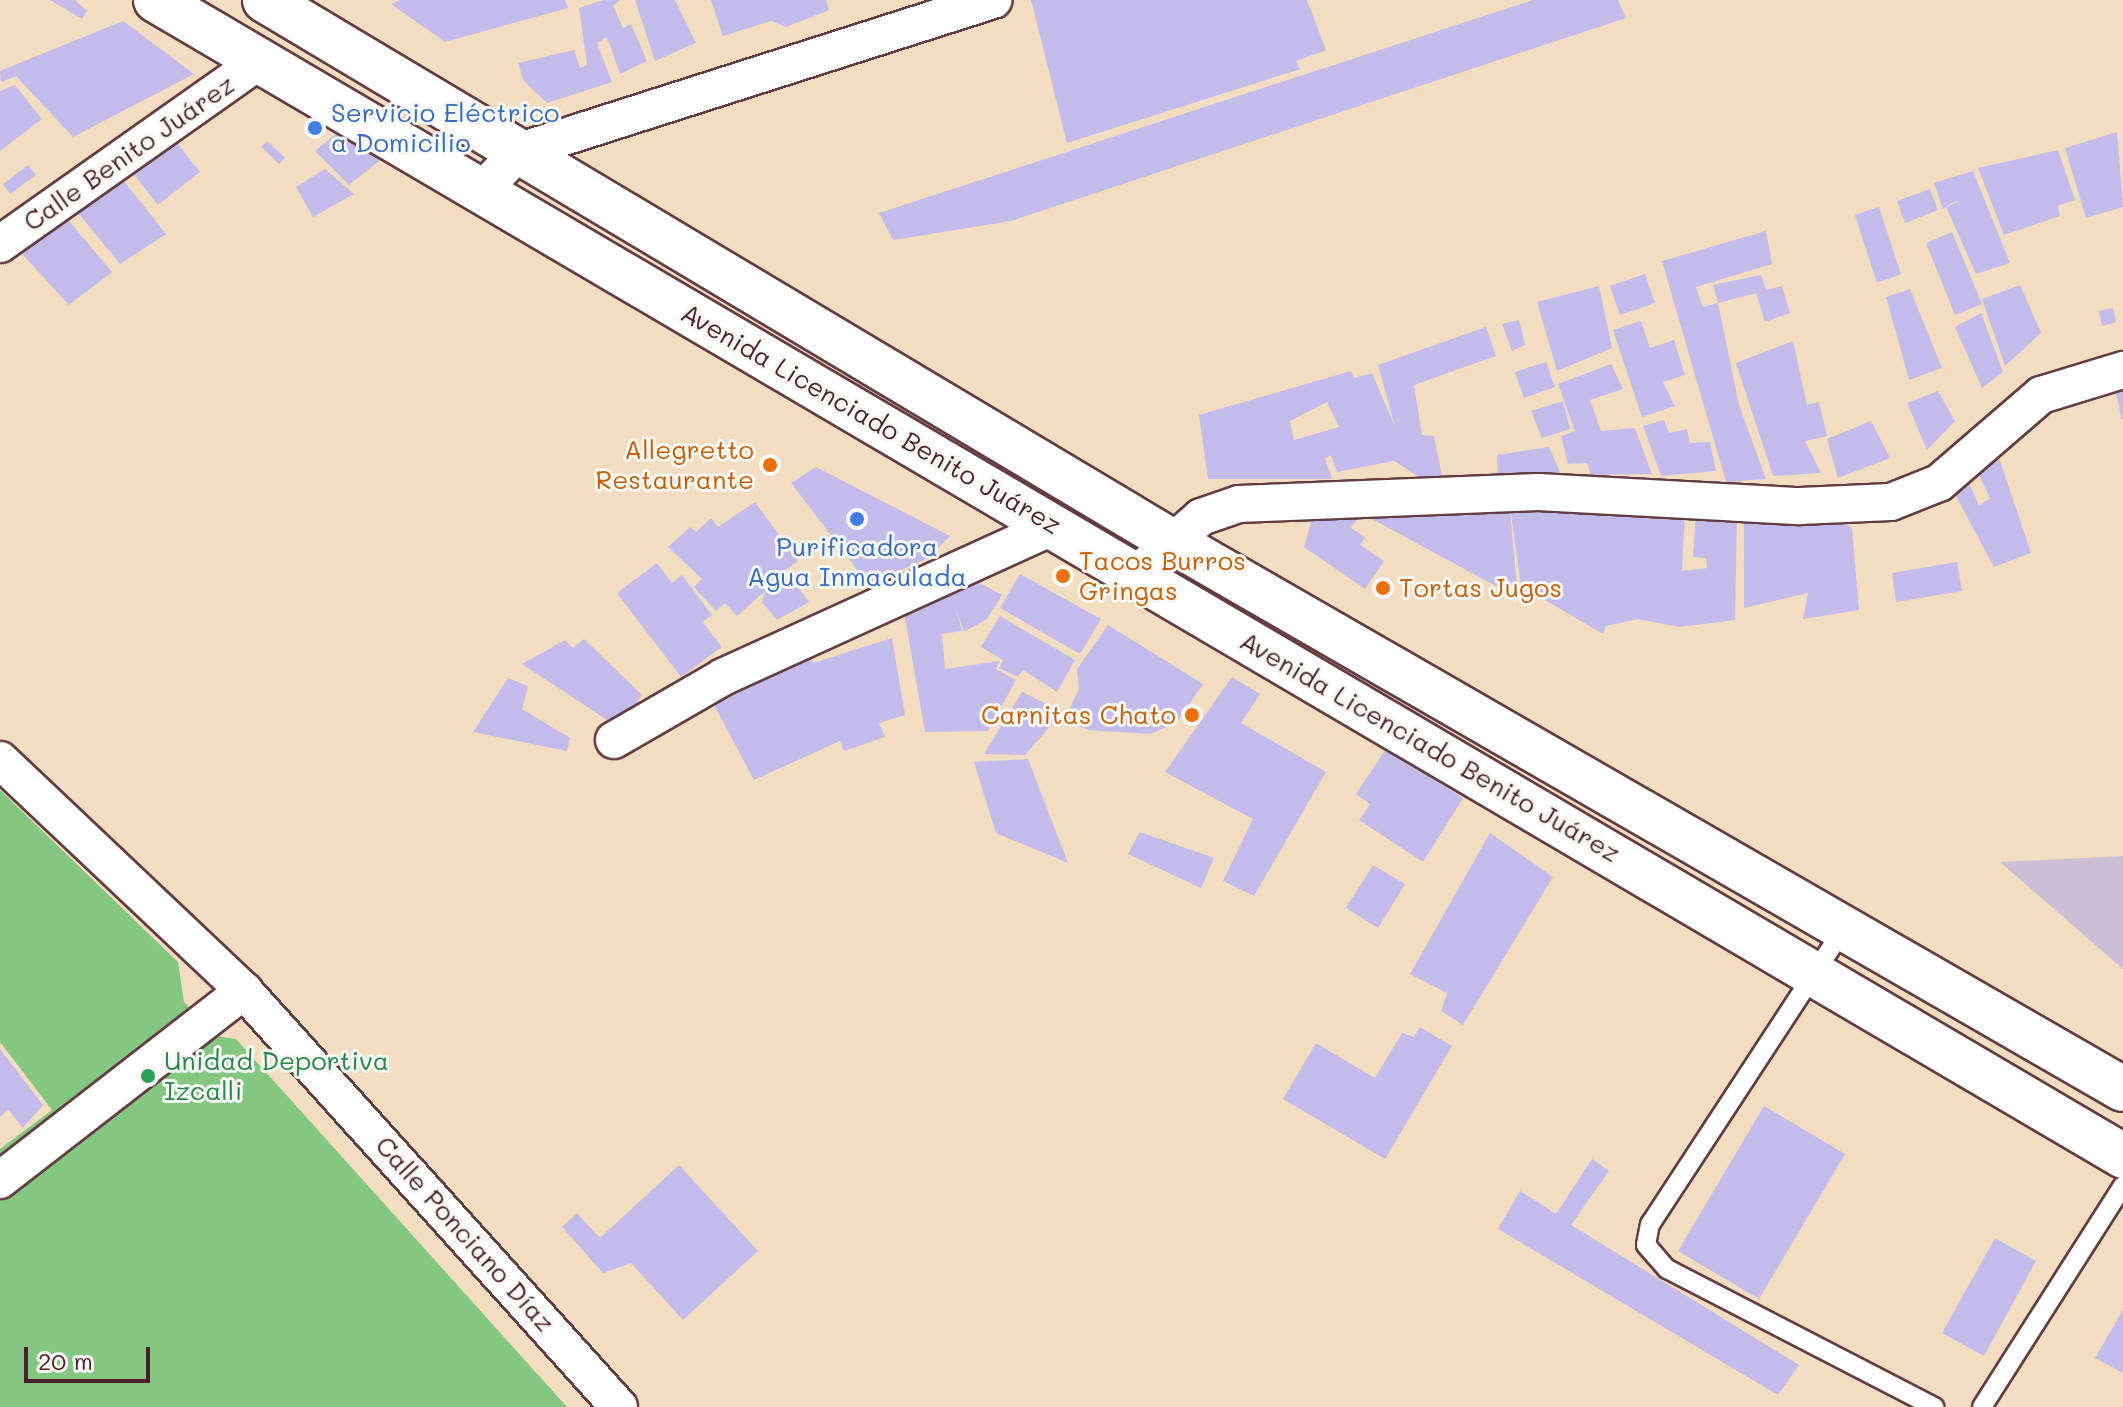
<!DOCTYPE html>
<meta charset="utf-8">
<style>
body{margin:0}
#map{position:relative;width:2123px;height:1407px;overflow:hidden;background:#f2ddc0;font-family:Mali,sans-serif}
div>[style]{position:absolute}
[style*='--x']{left:calc(var(--x)*1px);top:calc(var(--y)*1px);width:calc(var(--w)*1px);rotate:calc(var(--a)*1deg)}
.industrial>*{inset:0;background:#cabfd6}
.green>*{inset:0;background:#84c781}
.building>*{inset:0;background:#c3bcea}
.roads{filter:drop-shadow(2px 0 #633c41) drop-shadow(-2px 0 #633c41) drop-shadow(0 2px #633c41) drop-shadow(0 -2px #633c41)}
.lane>*{height:18px;margin:-9px;padding:0 9px;transform-origin:9px;border-radius:9px;background:#fff}
.street>*{height:36px;margin:-18px;padding:0 18px;transform-origin:18px;border-radius:18px;background:#fff}
.secondary>*{height:44px;margin:-22px;padding:0 22px;transform-origin:22px;border-radius:22px;background:#fff}
.dots>*{width:22px;height:22px;translate:-50% -50%;box-sizing:border-box;border:4px solid #f6f6f2;border-radius:50%}
span{translate:-50% -50%;white-space:nowrap;text-align:center;line-height:1.15;-webkit-text-stroke:6px #f6f6f2;paint-order:stroke}
.shop-label{font-size:26px;color:#366cbe}
.left{translate:0 -50%;text-align:left}
.street-label{font-size:26px;color:#4a1f2b}
.food-label{font-size:26px;color:#c56008}
.right{translate:-100% -50%;text-align:right}
.leisure-label{font-size:26px;color:#27864d}
.scale{position:absolute;left:24px;top:1347px;width:126px;height:36px;box-sizing:border-box;border:4px solid #4a1f2b;border-top:0;padding-left:10px;font-size:24px;line-height:28px;white-space:nowrap;color:#4a1f2b;-webkit-text-stroke:6px #f6f6f2;paint-order:stroke}
</style>
<div id="map">
<div class="industrial">
<i style="clip-path:polygon(2123px 856px,2123px 969px,2000px 862px)"></i>
</div>
<div class="green">
<i style="clip-path:polygon(0 790px,178px 962px,184px 1002px,216px 1036px,236px 1039px,567px 1407px,0 1407px,0 1149px,52px 1110px,0 1042px)"></i>
</div>
<div class="building">
<i style="clip-path:polygon(50px 0,75px 0,87px 11px,82px 19px)"></i>
<i style="clip-path:polygon(400px 0,565px 0,568px 8px,445px 42px,391px 4px)"></i>
<i style="clip-path:polygon(603px 0,620px 0,613px 6px,623px 28px,631px 24px,647px 61px,620px 74px,607px 37px,597px 43px,612px 82px,547px 103px,523px 80px,518px 63px,574px 50px,580px 68px,587px 65px,579px 8px)"></i>
<i style="clip-path:polygon(635px 0,675px 0,696px 43px,655px 61px)"></i>
<i style="clip-path:polygon(711px 0,826px 0,829px 10px,786px 27px,771px 21px,723px 36px)"></i>
<i style="clip-path:polygon(1031px 0,1307px 0,1326px 50px,1296px 61px,1300px 69px,1067px 143px)"></i>
<i style="clip-path:polygon(1533px 0,1618px 0,1626px 18px,1011px 221px,893px 240px,879px 213px)"></i>
<i style="clip-path:polygon(123px 21px,194px 74px,73px 137px,16px 76px,1px 82px,0 71px)"></i>
<i style="clip-path:polygon(15px 85px,42px 119px,0 151px,0 91px)"></i>
<i style="clip-path:polygon(343px 128px,383px 158px,349px 185px,315px 151px)"></i>
<i style="clip-path:polygon(2117px 132px,2123px 207px,2086px 218px,2065px 148px)"></i>
<i style="clip-path:polygon(169px 133px,200px 172px,158px 205px,127px 166px)"></i>
<i style="clip-path:polygon(267px 141px,285px 158px,279px 164px,261px 147px)"></i>
<i style="clip-path:polygon(2058px 150px,2075px 200px,2058px 206px,2060px 216px,2004px 235px,1978px 168px)"></i>
<i style="clip-path:polygon(28px 165px,36px 175px,10px 194px,3px 184px)"></i>
<i style="clip-path:polygon(325px 169px,354px 194px,313px 217px,296px 187px)"></i>
<i style="clip-path:polygon(116px 171px,166px 234px,120px 264px,70px 203px)"></i>
<i style="clip-path:polygon(1973px 171px,2010px 263px,1976px 274px,1946px 207px,1961px 200px,1951px 203px,1946px 207px,1943px 209px,1934px 183px)"></i>
<i style="clip-path:polygon(1930px 189px,1938px 210px,1905px 223px,1897px 201px)"></i>
<i style="clip-path:polygon(1879px 207px,1901px 274px,1877px 283px,1855px 215px)"></i>
<i style="clip-path:polygon(59px 209px,112px 272px,69px 305px,12px 243px)"></i>
<i style="clip-path:polygon(1766px 231px,1772px 264px,1696px 287px,1703px 307px,1718px 303px,1739px 405px,1766px 479px,1726px 482px,1662px 261px)"></i>
<i style="clip-path:polygon(1952px 232px,1982px 304px,1955px 315px,1926px 243px)"></i>
<i style="clip-path:polygon(1645px 274px,1655px 303px,1620px 315px,1610px 286px)"></i>
<i style="clip-path:polygon(1761px 275px,1766px 290px,1782px 286px,1790px 313px,1765px 322px,1756px 293px,1718px 303px,1713px 285px)"></i>
<i style="clip-path:polygon(2020px 285px,2041px 333px,2005px 366px,1982px 299px)"></i>
<i style="clip-path:polygon(1599px 286px,1612px 348px,1557px 371px,1537px 302px)"></i>
<i style="clip-path:polygon(1910px 289px,1942px 368px,1909px 380px,1886px 297px)"></i>
<i style="clip-path:polygon(2113px 308px,2116px 322px,2102px 326px,2099px 311px)"></i>
<i style="clip-path:polygon(1981px 313px,2003px 372px,1982px 388px,1955px 327px)"></i>
<i style="clip-path:polygon(1519px 320px,1525px 345px,1512px 351px,1502px 324px)"></i>
<i style="clip-path:polygon(1641px 321px,1650px 348px,1674px 340px,1685px 375px,1663px 382px,1675px 406px,1642px 417px,1613px 330px)"></i>
<i style="clip-path:polygon(evenodd,1486px 327px,1496px 356px,1414px 385px,1422px 435px,1434px 436px,1442px 476px,1419px 477px,1394px 461px,1337px 472px,1331px 455px,1325px 459px,1332px 479px,1208px 479px,1199px 415px,1351px 371px,1354px 378px,1372px 373px,1395px 427px,1378px 365px,1486px 327px,1327px 402px,1339px 427px,1294px 440px,1290px 421px,1327px 402px)"></i>
<i style="clip-path:polygon(1793px 341px,1807px 405px,1819px 402px,1827px 436px,1805px 441px,1821px 473px,1773px 476px,1736px 363px)"></i>
<i style="clip-path:polygon(1546px 362px,1555px 387px,1524px 398px,1515px 372px)"></i>
<i style="clip-path:polygon(1611px 364px,1623px 389px,1590px 400px,1601px 431px,1635px 428px,1652px 474px,1591px 475px,1587px 463px,1568px 464px,1561px 436px,1575px 431px,1558px 384px)"></i>
<i style="clip-path:polygon(2123px 376px,2123px 419px,2122px 420px,2113px 379px)"></i>
<i style="clip-path:polygon(1938px 391px,1955px 421px,1927px 450px,1907px 403px)"></i>
<i style="clip-path:polygon(1563px 401px,1570px 429px,1542px 438px,1531px 411px)"></i>
<i style="clip-path:polygon(1664px 420px,1669px 433px,1687px 429px,1690px 443px,1710px 442px,1716px 471px,1661px 476px,1643px 426px)"></i>
<i style="clip-path:polygon(1871px 421px,1890px 458px,1838px 478px,1827px 439px)"></i>
<i style="clip-path:polygon(1549px 447px,1562px 477px,1498px 476px,1497px 455px)"></i>
<i style="clip-path:polygon(1997px 452px,2031px 553px,1994px 567px,1951px 487px,1967px 478px,1979px 506px,1990px 498px,1976px 469px)"></i>
<i style="clip-path:polygon(816px 467px,950px 536px,928px 558px,869px 585px,791px 483px)"></i>
<i style="clip-path:polygon(1509px 499px,1518px 598px,1370px 518px,1372px 506px)"></i>
<i style="clip-path:polygon(1509px 499px,1685px 511px,1682px 571px,1707px 568px,1706px 558px,1693px 557px,1696px 513px,1737px 517px,1735px 620px,1679px 627px,1638px 619px,1606px 626px,1603px 634px,1521px 586px)"></i>
<i style="clip-path:polygon(755px 502px,798px 561px,768px 583px,789px 575px,809px 602px,777px 620px,762px 602px,765px 591px,737px 616px,725px 603px,716px 611px,694px 587px,702px 579px,668px 547px,690px 527px,696px 532px,711px 518px,718px 527px)"></i>
<i style="clip-path:polygon(1316px 504px,1367px 506px,1351px 528px,1365px 537px,1360px 545px,1384px 561px,1365px 589px,1304px 547px)"></i>
<i style="clip-path:polygon(1744px 507px,1835px 514px,1852px 528px,1859px 610px,1803px 619px,1808px 593px,1744px 608px)"></i>
<i style="clip-path:polygon(1957px 562px,1962px 591px,1896px 602px,1892px 573px)"></i>
<i style="clip-path:polygon(657px 563px,672px 583px,682px 575px,712px 615px,703px 622px,722px 647px,681px 677px,617px 593px)"></i>
<i style="clip-path:polygon(1020px 574px,1101px 619px,1080px 654px,1000px 608px)"></i>
<i style="clip-path:polygon(974px 580px,1002px 595px,987px 619px,964px 632px,956px 609px,962px 631px,942px 634px,945px 669px,1000px 661px,996px 669px,1016px 680px,988px 731px,925px 732px,903px 607px)"></i>
<i style="clip-path:polygon(1000px 616px,1075px 660px,1057px 692px,1023px 670px,1018px 677px,999px 668px,1003px 660px,981px 647px)"></i>
<i style="clip-path:polygon(1108px 625px,1203px 684px,1177px 722px,1151px 734px,1088px 730px,1064px 720px,1079px 689px,1077px 669px)"></i>
<i style="clip-path:polygon(892px 638px,905px 715px,879px 723px,885px 737px,844px 751px,840px 741px,754px 780px,714px 705px,809px 655px,813px 663px)"></i>
<i style="clip-path:polygon(584px 639px,642px 695px,625px 718px,607px 720px,522px 664px,565px 640px,573px 648px)"></i>
<i style="clip-path:polygon(1232px 677px,1260px 694px,1241px 723px,1326px 772px,1254px 896px,1223px 881px,1253px 819px,1165px 772px)"></i>
<i style="clip-path:polygon(508px 678px,528px 686px,522px 709px,570px 738px,567px 751px,473px 732px)"></i>
<i style="clip-path:polygon(1022px 692px,1051px 706px,1053px 723px,1025px 755px,984px 754px)"></i>
<i style="clip-path:polygon(1386px 749px,1463px 798px,1423px 862px,1359px 820px,1370px 804px,1356px 794px)"></i>
<i style="clip-path:polygon(1028px 759px,1068px 863px,996px 833px,974px 762px)"></i>
<i style="clip-path:polygon(1140px 832px,1214px 858px,1201px 888px,1128px 854px)"></i>
<i style="clip-path:polygon(1490px 833px,1553px 877px,1463px 1025px,1441px 1011px,1447px 993px,1410px 974px)"></i>
<i style="clip-path:polygon(1373px 865px,1405px 884px,1378px 928px,1346px 908px)"></i>
<i style="clip-path:polygon(1420px 1027px,1452px 1046px,1385px 1159px,1283px 1099px,1316px 1043px,1375px 1078px,1402px 1033px,1414px 1037px)"></i>
<i style="clip-path:polygon(0 1049px,43px 1105px,23px 1128px,8px 1109px,0 1118px)"></i>
<i style="clip-path:polygon(1764px 1106px,1845px 1154px,1759px 1299px,1678px 1251px)"></i>
<i style="clip-path:polygon(1592px 1159px,1609px 1171px,1571px 1225px,1799px 1365px,1778px 1395px,1498px 1229px,1520px 1191px,1556px 1214px)"></i>
<i style="clip-path:polygon(679px 1165px,758px 1251px,683px 1320px,631px 1263px,603px 1273px,562px 1227px,577px 1213px,600px 1238px)"></i>
<i style="clip-path:polygon(1995px 1238px,2036px 1261px,1984px 1356px,1942px 1333px)"></i>
<i style="clip-path:polygon(2123px 1310px,2123px 1373px,2095px 1358px)"></i>
</div>
<div class="roads">
<div class="lane">
<i style="--x:1844;--y:928;--w:354;--a:123.2"></i>
<i style="--x:1650;--y:1224;--w:21;--a:101"></i>
<i style="--x:1646;--y:1245;--w:32;--a:49"></i>
<i style="--x:1667;--y:1269;--w:301;--a:27.3"></i>
<i style="--x:1982;--y:1407;--w:262;--a:-57.5"></i>
</div>
<div class="street">
<i style="--x:481;--y:191;--w:56;--a:-45.7"></i>
<i style="--x:520;--y:151;--w:497;--a:-17.7"></i>
<i style="--x:0;--y:244;--w:317;--a:-35.2"></i>
<i style="--x:1135;--y:575;--w:88;--a:-41.3"></i>
<i style="--x:1201;--y:517;--w:40;--a:-18.9"></i>
<i style="--x:1239;--y:504;--w:299;--a:-2.3"></i>
<i style="--x:1538;--y:492;--w:262;--a:3.1"></i>
<i style="--x:1800;--y:506;--w:91;--a:-2.5"></i>
<i style="--x:1891;--y:502;--w:52;--a:-21.6"></i>
<i style="--x:1939;--y:483;--w:135;--a:-40.8"></i>
<i style="--x:2041;--y:395;--w:86;--a:-17"></i>
<i style="--x:614;--y:740;--w:126;--a:-30"></i>
<i style="--x:723;--y:677;--w:364;--a:-24.5"></i>
<i style="--x:0;--y:760;--w:336;--a:43.4"></i>
<i style="--x:244;--y:991;--w:560;--a:47.97"></i>
<i style="--x:0;--y:1180;--w:309;--a:-37.8"></i>
</div>
<div class="secondary">
<i style="--x:156;--y:0;--w:2282;--a:30.44"></i>
<i style="--x:265;--y:0;--w:1055;--a:30.84"></i>
<i style="--x:1171;--y:541;--w:1098;--a:29.93"></i>
</div>
</div>
<div class="dots">
<i style="left:315px;top:128px;background:#3f7fe0"></i>
<i style="left:770px;top:465px;background:#e8710a"></i>
<i style="left:857px;top:519px;background:#3f7fe0"></i>
<i style="left:1063px;top:576px;background:#e8710a"></i>
<i style="left:1383px;top:588px;background:#e8710a"></i>
<i style="left:1192px;top:715px;background:#e8710a"></i>
<i style="left:148px;top:1076px;background:#2e9e5b"></i>
</div>
<div class="shop-label">
<span class="left" style="left:331px;top:128px">Servicio Eléctrico<br>a Domicilio</span>
<span style="left:857px;top:562px">Purificadora<br>Agua Inmaculada</span>
</div>
<div class="street-label">
<span style="left:129px;top:153px;rotate:-35deg">Calle Benito Juárez</span>
<span style="left:871px;top:419px;rotate:30deg">Avenida Licenciado Benito Juárez</span>
<span style="left:1430px;top:747px;rotate:30deg">Avenida Licenciado Benito Juárez</span>
<span style="left:465px;top:1234px;rotate:48deg">Calle Ponciano Díaz</span>
</div>
<div class="food-label">
<span class="right" style="left:754px;top:465px">Allegretto<br>Restaurante</span>
<span class="left" style="left:1079px;top:576px">Tacos Burros<br>Gringas</span>
<span class="left" style="left:1399px;top:588px">Tortas Jugos</span>
<span class="right" style="left:1176px;top:715px">Carnitas Chato</span>
</div>
<div class="leisure-label">
<span class="left" style="left:164px;top:1076px">Unidad Deportiva<br>Izcalli</span>
</div>
<div class="scale">20 m</div>
</div>
